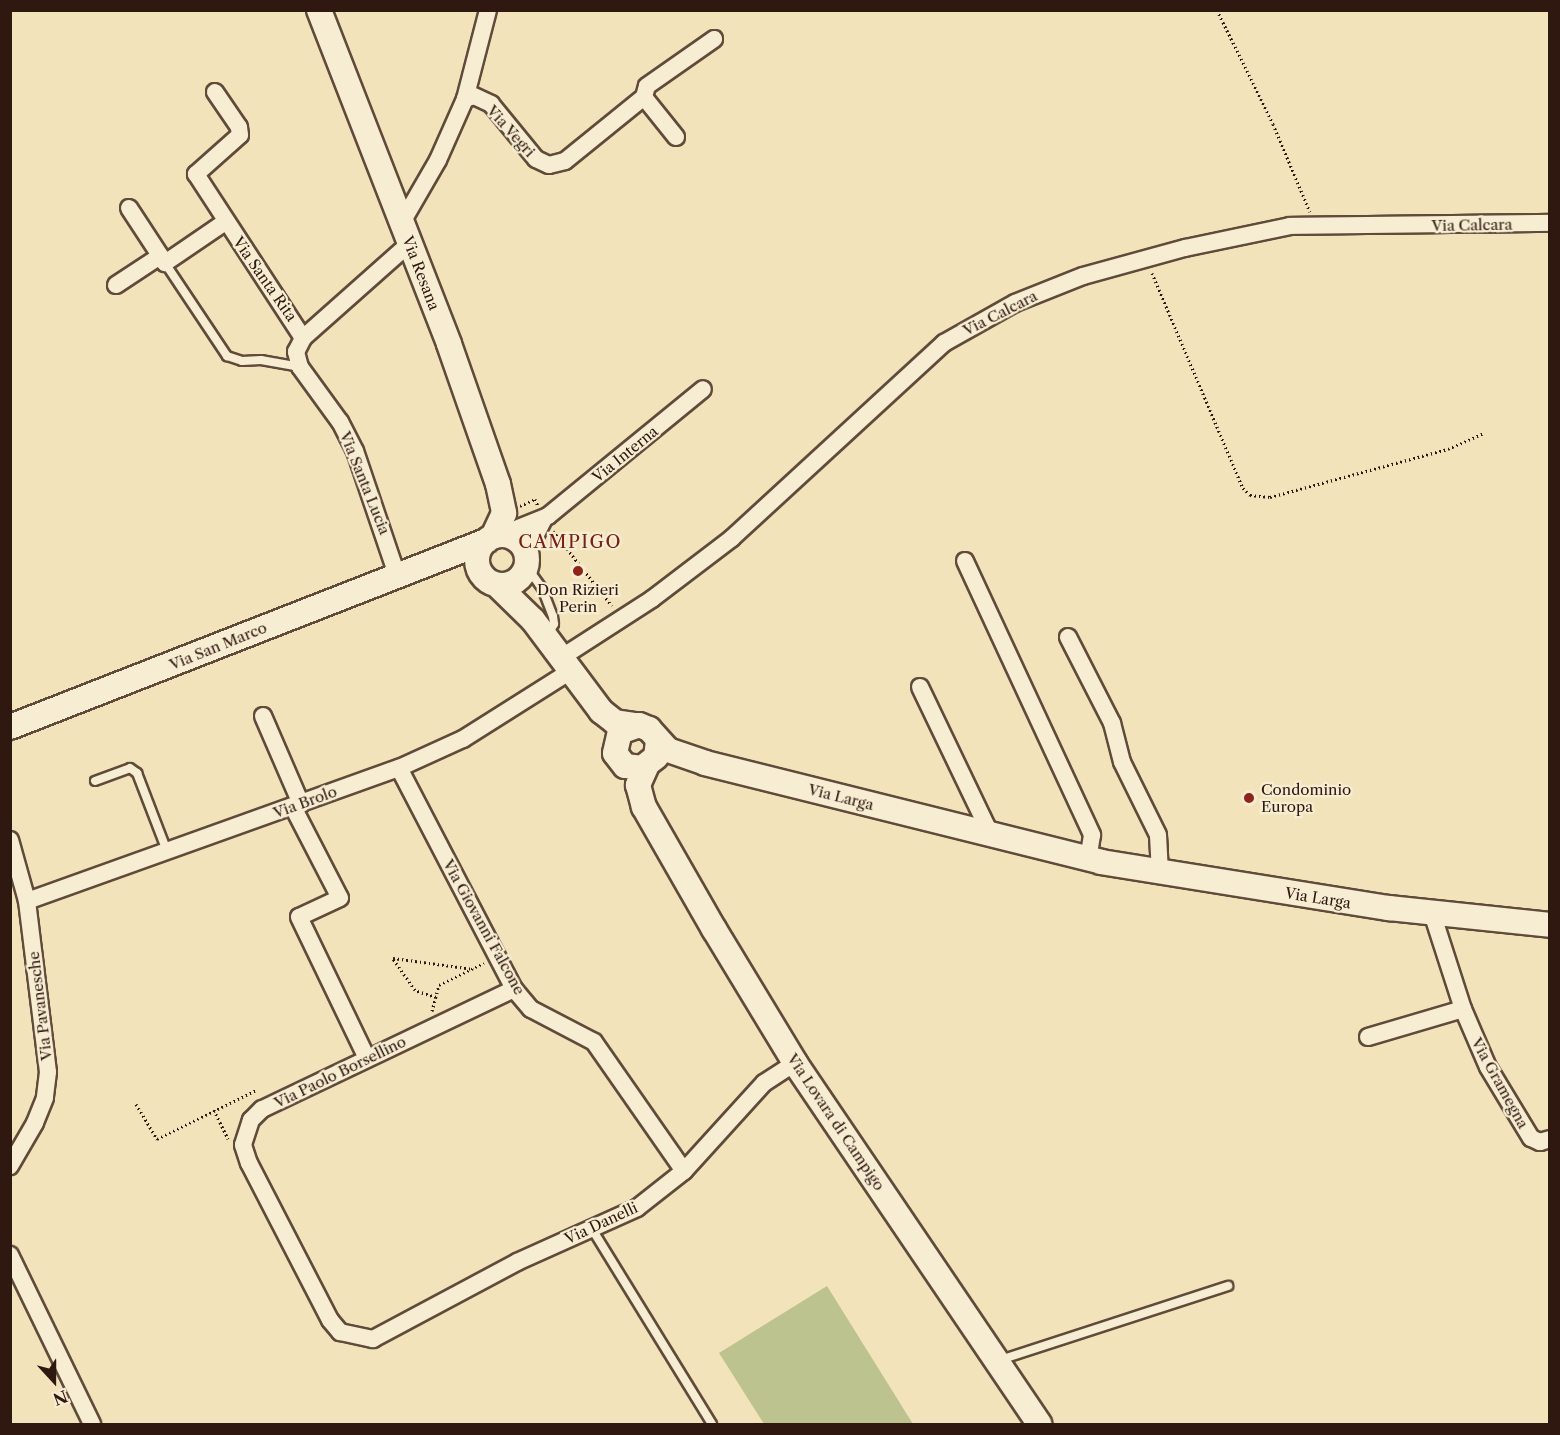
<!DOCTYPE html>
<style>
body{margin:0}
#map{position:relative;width:1560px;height:1435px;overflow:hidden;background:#f3e3bb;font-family:"Libre Caslon Text",serif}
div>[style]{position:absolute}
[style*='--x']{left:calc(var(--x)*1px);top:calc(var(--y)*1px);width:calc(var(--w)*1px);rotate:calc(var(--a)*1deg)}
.green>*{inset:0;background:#bdc38f}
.path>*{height:3px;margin-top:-1.5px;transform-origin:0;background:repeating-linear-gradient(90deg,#2f180f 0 1.5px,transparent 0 4.5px)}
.roads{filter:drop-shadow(2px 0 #604b3a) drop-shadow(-2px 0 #604b3a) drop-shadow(0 2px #604b3a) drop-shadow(0 -2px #604b3a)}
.lane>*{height:8px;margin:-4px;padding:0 4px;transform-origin:4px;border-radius:4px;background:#f7edd3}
.street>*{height:16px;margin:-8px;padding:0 8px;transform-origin:8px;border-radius:8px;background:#f7edd3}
.secondary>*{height:24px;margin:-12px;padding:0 12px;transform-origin:12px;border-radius:12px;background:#f7edd3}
.secondary>.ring{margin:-12px;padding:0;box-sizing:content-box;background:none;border:24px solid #f7edd3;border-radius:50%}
.dots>*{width:16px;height:16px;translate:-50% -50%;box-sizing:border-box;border:3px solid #f7edd3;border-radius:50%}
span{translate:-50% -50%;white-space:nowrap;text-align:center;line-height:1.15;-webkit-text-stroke:4.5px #f7edd3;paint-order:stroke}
.street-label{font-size:15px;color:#2f180f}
.poi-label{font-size:15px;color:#2f180f}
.left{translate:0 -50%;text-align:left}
.quarter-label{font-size:18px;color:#7a1f14;letter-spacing:1.5px}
.frame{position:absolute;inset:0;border:12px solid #2f180f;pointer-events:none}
.north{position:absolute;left:24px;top:1351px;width:60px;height:60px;-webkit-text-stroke:4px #f7edd3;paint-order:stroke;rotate:159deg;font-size:16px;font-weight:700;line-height:24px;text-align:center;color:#2f180f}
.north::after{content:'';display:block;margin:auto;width:21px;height:27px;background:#2f180f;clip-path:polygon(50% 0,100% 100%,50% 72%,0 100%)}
</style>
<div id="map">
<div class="green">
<i style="clip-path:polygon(827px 1286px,913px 1424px,764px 1424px,719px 1353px)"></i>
</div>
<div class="path">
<i style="--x:1217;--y:10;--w:127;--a:63.8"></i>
<i style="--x:1273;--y:124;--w:95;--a:67.2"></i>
<i style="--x:1152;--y:273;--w:233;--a:67.1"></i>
<i style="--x:1243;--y:488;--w:10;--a:45"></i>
<i style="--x:1250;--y:495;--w:20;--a:6"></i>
<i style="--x:1270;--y:497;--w:184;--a:-15.1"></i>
<i style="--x:1448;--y:449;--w:39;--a:-24"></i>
<i style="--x:520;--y:506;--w:17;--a:-25"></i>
<i style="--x:535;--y:499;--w:8;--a:67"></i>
<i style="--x:553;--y:531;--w:95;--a:51.8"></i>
<i style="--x:436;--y:997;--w:22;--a:-162"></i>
<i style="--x:415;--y:990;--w:39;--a:-125"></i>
<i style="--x:393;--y:958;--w:81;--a:7.8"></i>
<i style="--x:432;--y:1011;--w:27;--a:-75"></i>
<i style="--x:439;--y:985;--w:50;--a:-26.1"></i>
<i style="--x:136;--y:1104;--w:41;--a:59"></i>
<i style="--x:157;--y:1139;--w:110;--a:-26.3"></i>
<i style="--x:214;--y:1110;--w:32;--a:64"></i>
</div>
<div class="roads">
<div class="lane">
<i style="--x:165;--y:263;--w:112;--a:56.3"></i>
<i style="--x:227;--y:356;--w:16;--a:18"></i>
<i style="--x:242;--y:361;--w:19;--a:-3"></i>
<i style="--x:261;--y:360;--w:40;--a:10"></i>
<i style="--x:526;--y:566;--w:27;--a:54"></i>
<i style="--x:542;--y:588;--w:30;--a:69"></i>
<i style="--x:553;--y:616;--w:8;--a:83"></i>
<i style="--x:554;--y:624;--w:14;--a:120"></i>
<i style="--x:95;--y:781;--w:37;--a:-20"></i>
<i style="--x:130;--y:768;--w:9;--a:36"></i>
<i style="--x:137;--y:773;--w:84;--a:69"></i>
<i style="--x:592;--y:1229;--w:229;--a:58.4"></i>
<i style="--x:1000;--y:1360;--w:240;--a:-18"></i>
</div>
<div class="street">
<i style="--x:215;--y:92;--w:42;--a:55.6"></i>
<i style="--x:239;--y:127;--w:8;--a:83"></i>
<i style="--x:240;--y:135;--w:59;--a:138.4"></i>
<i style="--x:196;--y:174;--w:196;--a:56.9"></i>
<i style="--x:465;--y:99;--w:92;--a:-75.5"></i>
<i style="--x:676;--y:137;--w:51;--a:-128.7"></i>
<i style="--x:644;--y:97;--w:11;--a:-75"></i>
<i style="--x:647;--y:86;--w:82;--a:-35"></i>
<i style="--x:129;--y:208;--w:66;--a:56.8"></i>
<i style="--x:165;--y:263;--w:73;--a:-34.3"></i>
<i style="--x:401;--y:224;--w:74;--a:-60"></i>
<i style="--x:438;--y:160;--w:67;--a:-66.1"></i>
<i style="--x:465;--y:99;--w:9;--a:-18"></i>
<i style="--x:474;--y:96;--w:19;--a:25"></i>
<i style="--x:491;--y:104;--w:71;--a:50.7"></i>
<i style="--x:536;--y:159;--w:14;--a:25"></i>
<i style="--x:549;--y:165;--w:16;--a:-14"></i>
<i style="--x:565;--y:161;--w:102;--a:-39"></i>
<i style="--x:116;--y:285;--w:53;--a:-33.4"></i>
<i style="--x:501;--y:535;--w:51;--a:-22"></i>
<i style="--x:548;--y:516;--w:200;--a:-39.3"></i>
<i style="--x:526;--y:554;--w:38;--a:-63"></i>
<i style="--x:965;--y:561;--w:302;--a:65.1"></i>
<i style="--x:1092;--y:835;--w:24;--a:99"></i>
<i style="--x:397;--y:575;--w:131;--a:-108.7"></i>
<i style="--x:355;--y:451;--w:33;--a:-117"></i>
<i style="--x:340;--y:422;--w:68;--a:-126"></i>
<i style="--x:300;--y:367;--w:16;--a:-105"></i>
<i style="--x:296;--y:352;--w:16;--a:-63"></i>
<i style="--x:303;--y:338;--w:142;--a:-41.6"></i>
<i style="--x:1068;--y:637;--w:97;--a:62.9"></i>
<i style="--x:1112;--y:723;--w:40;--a:75.6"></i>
<i style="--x:1122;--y:762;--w:81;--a:63.7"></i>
<i style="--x:1158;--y:835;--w:38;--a:87"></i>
<i style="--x:559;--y:659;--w:111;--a:-32.8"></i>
<i style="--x:652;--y:599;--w:101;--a:-37.3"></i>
<i style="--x:732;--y:538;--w:288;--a:-42.6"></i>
<i style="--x:944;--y:343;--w:81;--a:-29.4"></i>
<i style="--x:1015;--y:303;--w:73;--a:-21.7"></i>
<i style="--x:1083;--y:276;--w:106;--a:-15.4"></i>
<i style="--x:1185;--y:248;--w:107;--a:-11.8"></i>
<i style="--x:1290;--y:226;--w:260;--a:-0.7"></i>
<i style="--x:920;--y:687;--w:164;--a:64.4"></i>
<i style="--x:263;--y:716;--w:96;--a:66.6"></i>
<i style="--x:399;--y:768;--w:249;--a:62.5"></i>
<i style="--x:514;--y:989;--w:26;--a:50"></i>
<i style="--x:531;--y:1009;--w:71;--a:27.6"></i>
<i style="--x:594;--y:1042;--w:157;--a:55.1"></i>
<i style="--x:293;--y:807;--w:102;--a:62.7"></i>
<i style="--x:340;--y:898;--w:45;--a:155.1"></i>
<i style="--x:299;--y:917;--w:157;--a:64.3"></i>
<i style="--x:10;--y:840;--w:63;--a:74.4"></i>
<i style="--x:27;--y:901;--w:172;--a:83"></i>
<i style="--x:48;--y:1072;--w:26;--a:97"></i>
<i style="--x:45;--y:1098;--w:27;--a:112"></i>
<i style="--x:35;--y:1123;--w:50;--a:120.2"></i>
<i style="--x:27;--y:901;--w:395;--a:-19.7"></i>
<i style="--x:399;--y:768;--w:70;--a:-24.4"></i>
<i style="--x:463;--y:739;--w:125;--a:-32.3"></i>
<i style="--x:1432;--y:913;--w:101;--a:72.1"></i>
<i style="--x:1463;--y:1009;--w:63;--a:66.7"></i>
<i style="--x:1488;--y:1067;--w:83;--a:58.8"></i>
<i style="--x:1531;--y:1138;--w:10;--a:24"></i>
<i style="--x:1540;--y:1142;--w:10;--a:-17"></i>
<i style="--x:514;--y:989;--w:279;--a:154.5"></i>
<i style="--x:262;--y:1109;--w:16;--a:135"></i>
<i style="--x:251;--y:1120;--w:26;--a:108"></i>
<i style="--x:243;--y:1145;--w:19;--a:72"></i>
<i style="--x:249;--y:1163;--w:177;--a:62.7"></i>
<i style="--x:330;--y:1320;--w:16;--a:50"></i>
<i style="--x:340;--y:1332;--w:34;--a:12"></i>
<i style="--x:373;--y:1339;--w:163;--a:-28.1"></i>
<i style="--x:517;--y:1262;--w:132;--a:-24.2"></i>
<i style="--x:637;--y:1208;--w:60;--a:-38.2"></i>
<i style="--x:684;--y:1171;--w:119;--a:-47.7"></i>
<i style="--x:764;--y:1083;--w:37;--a:-33"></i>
<i style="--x:1368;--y:1037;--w:99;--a:-16.4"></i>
<i style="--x:10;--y:1255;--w:188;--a:64.1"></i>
</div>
<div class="secondary">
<i style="--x:319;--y:10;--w:358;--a:68.7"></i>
<i style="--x:449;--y:344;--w:148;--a:70.7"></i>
<i style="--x:498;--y:484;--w:30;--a:78"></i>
<i style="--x:504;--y:513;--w:26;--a:115"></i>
<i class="ring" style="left:477px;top:535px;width:26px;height:26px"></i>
<i style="--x:497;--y:585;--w:50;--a:44.2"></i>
<i style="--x:533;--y:620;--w:114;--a:53.2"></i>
<i style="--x:601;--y:711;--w:18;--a:38"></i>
<i style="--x:615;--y:722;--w:19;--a:9"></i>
<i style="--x:10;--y:727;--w:511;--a:-21.34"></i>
<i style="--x:658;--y:741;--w:16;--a:97"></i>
<i style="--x:656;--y:757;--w:18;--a:142"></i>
<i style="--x:642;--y:768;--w:17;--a:-173"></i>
<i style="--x:625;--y:766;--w:16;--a:-128"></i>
<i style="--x:615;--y:753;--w:22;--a:-77"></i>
<i style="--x:620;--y:732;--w:20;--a:-20"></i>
<i style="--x:639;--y:725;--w:11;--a:22"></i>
<i style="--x:649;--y:729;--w:28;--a:48"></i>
<i style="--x:668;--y:750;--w:39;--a:19"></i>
<i style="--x:705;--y:763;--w:408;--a:14"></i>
<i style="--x:1101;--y:862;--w:292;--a:9.1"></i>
<i style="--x:1389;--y:908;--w:162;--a:6"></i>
<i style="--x:646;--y:767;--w:20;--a:114"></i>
<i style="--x:638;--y:785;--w:23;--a:75"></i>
<i style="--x:644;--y:807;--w:141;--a:60.2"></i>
<i style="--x:714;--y:929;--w:157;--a:58.8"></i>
<i style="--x:795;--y:1063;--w:436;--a:55.9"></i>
</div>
</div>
<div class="dots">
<i style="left:578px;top:571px;background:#8f2418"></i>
<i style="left:1249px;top:798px;background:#8f2418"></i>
</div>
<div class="street-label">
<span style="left:511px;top:131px;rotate:48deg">Via Vegri</span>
<span style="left:1472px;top:225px;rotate:-1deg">Via Calcara</span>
<span style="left:421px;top:273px;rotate:69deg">Via Resana</span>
<span style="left:265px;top:279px;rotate:55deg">Via Santa Rita</span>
<span style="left:1000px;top:313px;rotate:-27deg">Via Calcara</span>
<span style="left:625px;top:454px;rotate:-39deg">Via Interna</span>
<span style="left:365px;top:483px;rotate:68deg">Via Santa Lucia</span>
<span style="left:218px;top:646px;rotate:-22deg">Via San Marco</span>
<span style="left:841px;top:797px;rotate:14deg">Via Larga</span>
<span style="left:305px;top:802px;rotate:-20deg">Via Brolo</span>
<span style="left:1318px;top:898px;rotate:9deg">Via Larga</span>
<span style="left:484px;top:927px;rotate:61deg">Via Giovanni Falcone</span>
<span style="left:40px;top:1006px;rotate:-97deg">Via Pavanesche</span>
<span style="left:340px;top:1072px;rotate:-26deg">Via Paolo Borsellino</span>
<span style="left:1500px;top:1083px;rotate:61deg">Via Gramegna</span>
<span style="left:836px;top:1122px;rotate:56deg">Via Lovara di Campigo</span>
<span style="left:601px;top:1223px;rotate:-25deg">Via Danelli</span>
</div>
<div class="poi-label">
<span style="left:578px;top:598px">Don Rizieri<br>Perin</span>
<span class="left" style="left:1261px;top:798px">Condominio<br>Europa</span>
</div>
<div class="quarter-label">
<span style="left:570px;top:542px">CAMPIGO</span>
</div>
<div class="frame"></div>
<div class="north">N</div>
</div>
